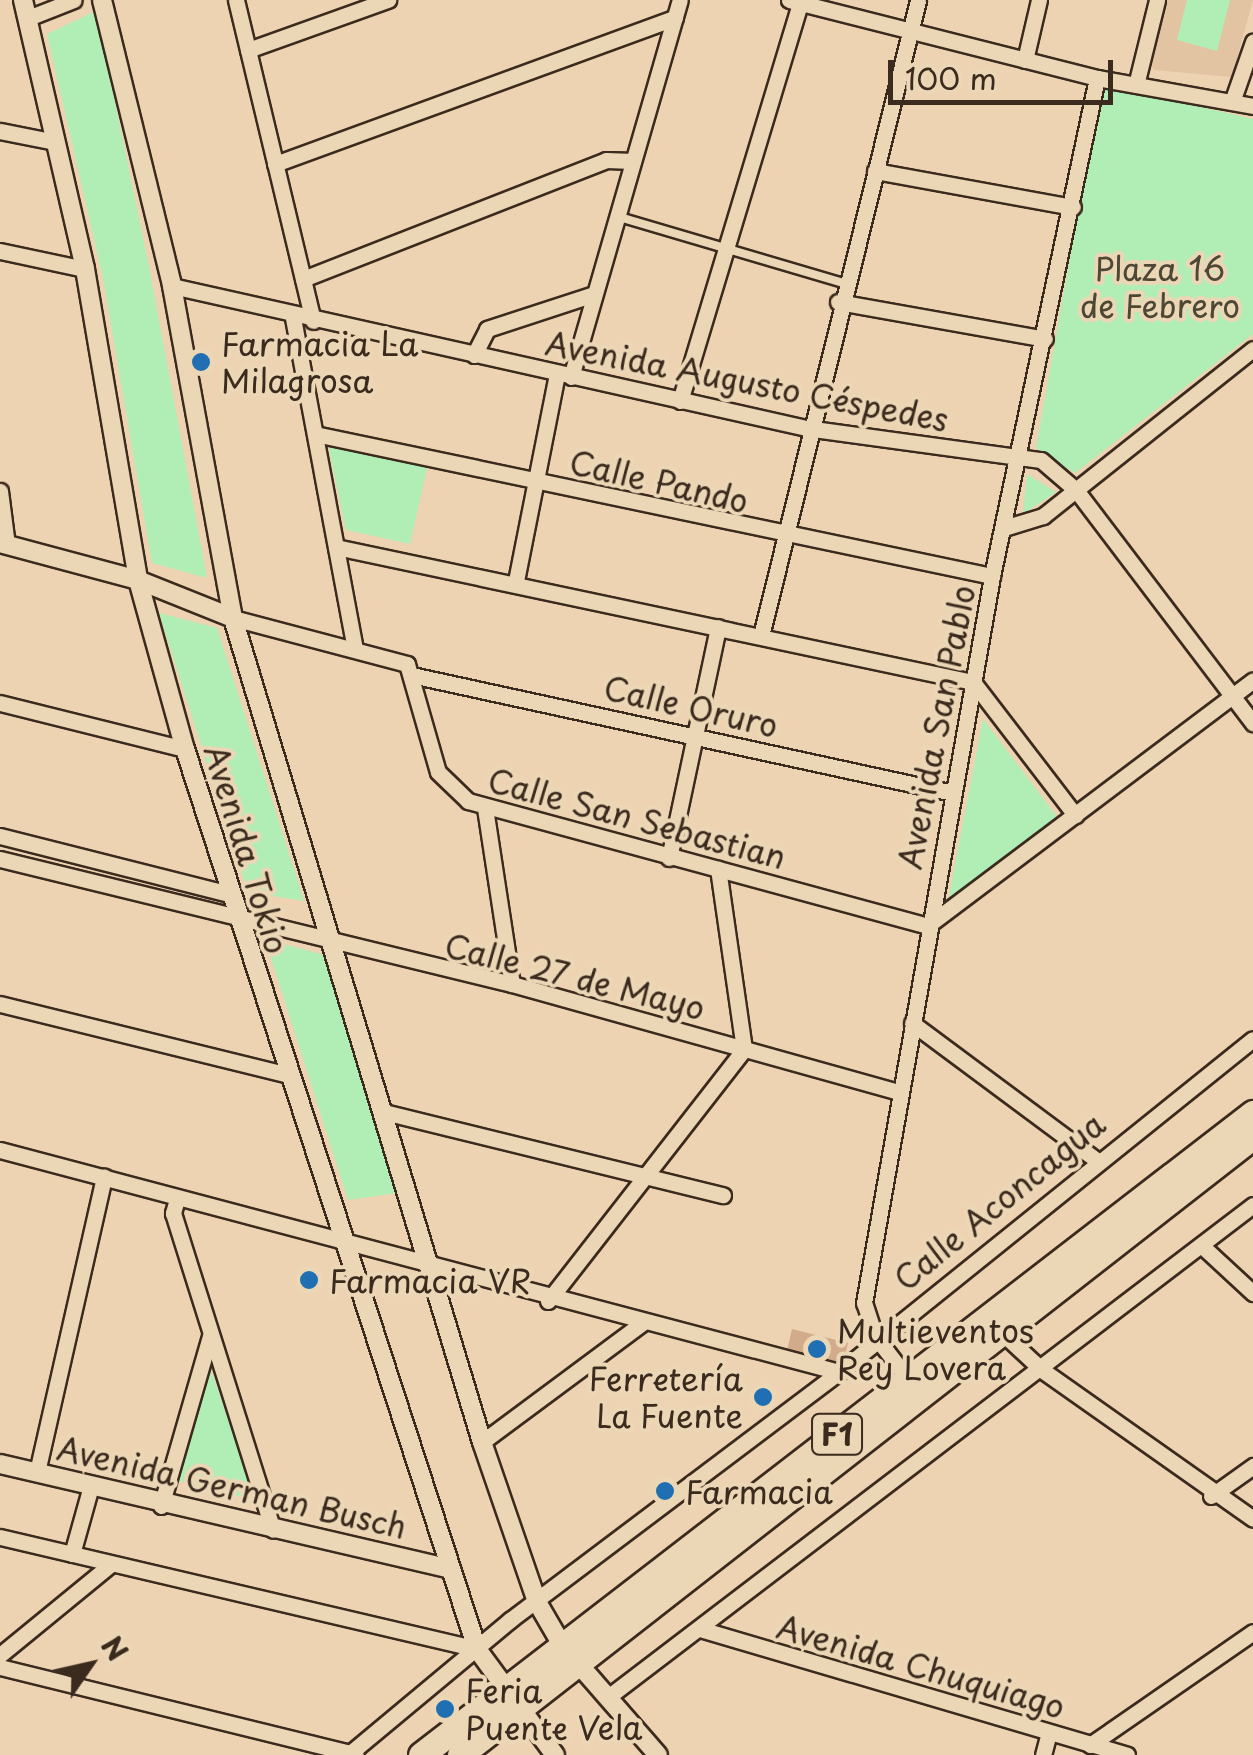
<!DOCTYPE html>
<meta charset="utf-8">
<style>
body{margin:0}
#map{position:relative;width:1253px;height:1755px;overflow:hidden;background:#edd3b1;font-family:"Playpen Sans",sans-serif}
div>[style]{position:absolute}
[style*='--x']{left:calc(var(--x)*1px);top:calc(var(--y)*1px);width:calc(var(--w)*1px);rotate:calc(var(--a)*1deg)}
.built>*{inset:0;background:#e2c4a2}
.green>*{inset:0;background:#b0eeb6}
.building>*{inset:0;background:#d2ab8a}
.roads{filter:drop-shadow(2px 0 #3b2a1e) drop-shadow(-2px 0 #3b2a1e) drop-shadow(0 2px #3b2a1e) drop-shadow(0 -2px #3b2a1e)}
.service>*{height:8px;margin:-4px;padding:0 4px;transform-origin:4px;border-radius:4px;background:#ebd6b5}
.minor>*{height:15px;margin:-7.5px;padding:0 7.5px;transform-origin:7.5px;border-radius:7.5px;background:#ebd6b5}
.tertiary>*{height:18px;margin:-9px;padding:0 9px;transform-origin:9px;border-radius:9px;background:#ebd6b5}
.trunk>*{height:25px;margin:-12.5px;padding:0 12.5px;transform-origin:12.5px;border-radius:12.5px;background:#ebd6b5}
.dots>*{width:28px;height:28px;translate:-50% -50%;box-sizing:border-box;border:5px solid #ebd6b5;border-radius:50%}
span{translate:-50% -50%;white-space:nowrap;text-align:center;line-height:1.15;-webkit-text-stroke:8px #ebd6b5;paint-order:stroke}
.shield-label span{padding:2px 8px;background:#ebd6b5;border:2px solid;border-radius:8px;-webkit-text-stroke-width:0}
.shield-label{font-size:30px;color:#3b2a1e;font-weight:700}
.park-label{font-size:32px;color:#4d4735}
.poi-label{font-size:32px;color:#3b2a1e}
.left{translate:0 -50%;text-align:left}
.right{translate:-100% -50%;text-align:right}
.street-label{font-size:32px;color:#3b2a1e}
.north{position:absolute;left:40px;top:1615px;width:100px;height:100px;-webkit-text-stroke:8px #ebd6b5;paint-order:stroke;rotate:56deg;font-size:28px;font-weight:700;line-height:40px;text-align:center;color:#3b2a1e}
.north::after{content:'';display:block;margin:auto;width:35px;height:45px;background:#3b2a1e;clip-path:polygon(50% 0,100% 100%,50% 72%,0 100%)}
.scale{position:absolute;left:888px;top:60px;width:225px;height:45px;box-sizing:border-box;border:5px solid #3b2a1e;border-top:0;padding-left:12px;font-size:30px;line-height:35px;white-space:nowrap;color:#3b2a1e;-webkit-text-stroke:8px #ebd6b5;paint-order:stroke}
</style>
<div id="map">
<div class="built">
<i style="clip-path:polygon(1162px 0,1253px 0,1232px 77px,1154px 70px,1148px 60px)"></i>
</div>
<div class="green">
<i style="clip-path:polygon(1187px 0,1230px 0,1217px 51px,1177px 40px)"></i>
<i style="clip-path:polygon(96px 11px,148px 262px,207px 578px,152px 563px,103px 278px,47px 34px)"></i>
<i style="clip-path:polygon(1101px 84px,1253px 119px,1253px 334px,1075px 473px,1036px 448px)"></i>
<i style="clip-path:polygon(328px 444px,428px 463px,410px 544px,346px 530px)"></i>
<i style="clip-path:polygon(1027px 474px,1056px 492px,1023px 514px)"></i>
<i style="clip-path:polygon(159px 613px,217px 628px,304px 901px,248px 892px)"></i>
<i style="clip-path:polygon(983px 719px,1058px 818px,948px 901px)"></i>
<i style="clip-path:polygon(265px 939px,324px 955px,396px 1193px,348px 1200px)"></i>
<i style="clip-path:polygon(210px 1368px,255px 1495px,249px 1499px,175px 1480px)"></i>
</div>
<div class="building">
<i style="clip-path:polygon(792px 1329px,848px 1343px,842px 1369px,786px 1355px)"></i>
</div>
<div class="roads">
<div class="service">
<i style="--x:616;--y:216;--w:237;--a:16.4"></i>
</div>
<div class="minor">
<i style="--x:236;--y:0;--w:330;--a:76.5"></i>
<i style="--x:789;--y:0;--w:318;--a:14.2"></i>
<i style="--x:1097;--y:78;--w:158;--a:10.2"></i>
<i style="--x:28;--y:18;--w:49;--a:-21.4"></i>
<i style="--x:248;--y:50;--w:149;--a:-19.7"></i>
<i style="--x:1025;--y:60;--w:62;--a:-76.9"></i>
<i style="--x:1136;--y:85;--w:88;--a:-76.1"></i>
<i style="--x:1232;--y:102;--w:64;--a:-70.7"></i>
<i style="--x:0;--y:131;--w:56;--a:11.3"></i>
<i style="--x:275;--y:164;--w:426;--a:-20.1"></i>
<i style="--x:875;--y:171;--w:201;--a:10.3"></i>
<i style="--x:0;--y:251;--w:87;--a:12"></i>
<i style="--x:303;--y:279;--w:326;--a:-21.4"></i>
<i style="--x:606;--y:160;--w:27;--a:2"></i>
<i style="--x:172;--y:286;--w:650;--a:12.62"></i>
<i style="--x:806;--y:428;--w:237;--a:7.8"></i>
<i style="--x:1041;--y:460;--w:46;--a:40.6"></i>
<i style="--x:1076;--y:490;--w:293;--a:52.8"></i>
<i style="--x:838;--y:302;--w:210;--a:10.1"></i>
<i style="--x:293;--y:318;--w:336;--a:79.4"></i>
<i style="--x:474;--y:355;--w:29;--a:-63"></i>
<i style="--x:487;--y:329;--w:109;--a:-18.1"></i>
<i style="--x:571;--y:377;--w:392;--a:-73.9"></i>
<i style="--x:680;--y:401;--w:416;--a:-73.2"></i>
<i style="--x:315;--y:434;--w:692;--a:11.85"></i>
<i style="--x:0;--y:491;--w:54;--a:82.6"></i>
<i style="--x:1007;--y:527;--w:38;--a:-17"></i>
<i style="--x:1043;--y:516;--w:268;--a:-38.5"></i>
<i style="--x:336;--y:547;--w:651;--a:11.97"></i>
<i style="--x:973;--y:682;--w:168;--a:52.5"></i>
<i style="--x:516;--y:581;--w:211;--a:-78.8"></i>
<i style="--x:233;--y:618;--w:180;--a:14.8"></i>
<i style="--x:407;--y:664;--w:112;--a:74"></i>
<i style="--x:438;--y:772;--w:42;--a:44"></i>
<i style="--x:468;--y:801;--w:476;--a:15.2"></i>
<i style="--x:927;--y:926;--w:408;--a:-37"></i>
<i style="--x:761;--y:636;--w:655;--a:-76.13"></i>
<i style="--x:416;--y:676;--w:550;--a:12.29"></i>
<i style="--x:0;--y:703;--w:191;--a:14"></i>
<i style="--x:485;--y:808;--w:178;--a:81.3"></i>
<i style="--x:0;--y:836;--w:237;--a:14.2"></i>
<i style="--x:669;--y:858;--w:236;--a:-78"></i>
<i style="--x:0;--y:859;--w:527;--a:13.72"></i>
<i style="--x:512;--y:984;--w:401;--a:15.6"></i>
<i style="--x:0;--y:1004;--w:294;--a:13.8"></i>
<i style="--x:912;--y:1023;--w:228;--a:36.6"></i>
<i style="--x:384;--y:1112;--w:349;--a:13.8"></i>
<i style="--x:0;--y:1150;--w:868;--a:14.82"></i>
<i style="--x:839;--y:1372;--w:531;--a:-38.81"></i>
<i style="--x:177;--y:1199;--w:15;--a:106"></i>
<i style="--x:173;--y:1213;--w:332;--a:72.5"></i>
<i style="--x:1201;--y:1245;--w:71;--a:42.7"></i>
<i style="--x:548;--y:1301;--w:319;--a:-52.1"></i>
<i style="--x:744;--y:1049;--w:182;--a:-98.2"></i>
<i style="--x:1000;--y:1331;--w:57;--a:42.9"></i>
<i style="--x:1042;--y:1370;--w:258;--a:35.2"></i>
<i style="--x:908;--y:1379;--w:54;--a:-127.5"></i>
<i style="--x:875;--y:1336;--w:35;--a:-108"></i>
<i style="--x:864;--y:1303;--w:738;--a:-80.01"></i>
<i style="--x:992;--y:576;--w:509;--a:-78.09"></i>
<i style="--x:482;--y:1442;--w:199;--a:-36.6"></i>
<i style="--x:37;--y:1472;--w:303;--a:-77.2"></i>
<i style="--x:1211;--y:1496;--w:52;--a:-35.5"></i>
<i style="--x:161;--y:1506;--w:177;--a:-73.9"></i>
<i style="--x:0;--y:1537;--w:490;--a:13.2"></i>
<i style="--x:72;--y:1554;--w:71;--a:-74.4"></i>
<i style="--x:700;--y:1629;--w:445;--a:16.4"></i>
<i style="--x:0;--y:1655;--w:142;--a:-39.3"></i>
<i style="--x:0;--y:1667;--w:366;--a:13.8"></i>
<i style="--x:608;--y:1697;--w:811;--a:-37.34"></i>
<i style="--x:1090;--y:1745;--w:198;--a:-34.7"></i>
<i style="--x:348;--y:1755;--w:211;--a:-39.8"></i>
<i style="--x:510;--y:1620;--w:412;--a:-37"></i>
<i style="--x:1043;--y:1755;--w:23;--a:-75"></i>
</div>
<div class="tertiary">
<i style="--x:23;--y:0;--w:276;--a:77"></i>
<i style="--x:85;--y:269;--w:315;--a:80.3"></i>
<i style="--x:138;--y:580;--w:175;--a:74.5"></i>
<i style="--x:185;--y:749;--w:946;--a:72.02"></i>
<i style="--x:477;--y:1649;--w:132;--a:53.7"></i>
<i style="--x:102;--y:0;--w:294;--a:76.2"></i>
<i style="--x:172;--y:286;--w:338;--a:79.6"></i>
<i style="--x:233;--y:618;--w:861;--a:73.19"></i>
<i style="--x:482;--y:1442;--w:169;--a:71"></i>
<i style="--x:537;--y:1602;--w:50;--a:59.8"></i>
<i style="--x:562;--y:1645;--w:146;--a:48.9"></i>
<i style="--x:0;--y:543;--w:143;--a:15"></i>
<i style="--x:138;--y:580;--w:102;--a:21.8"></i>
<i style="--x:0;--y:1464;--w:463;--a:13.1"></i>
</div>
<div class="trunk">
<i style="--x:421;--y:1755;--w:1051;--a:-37.66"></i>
<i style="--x:460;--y:1755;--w:1006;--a:-37.97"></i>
</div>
</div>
<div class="dots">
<i style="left:201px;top:362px;background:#1f6fb2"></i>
<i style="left:309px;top:1280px;background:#1f6fb2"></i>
<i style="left:817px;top:1349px;background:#1f6fb2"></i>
<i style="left:763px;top:1397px;background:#1f6fb2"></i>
<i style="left:665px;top:1491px;background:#1f6fb2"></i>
<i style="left:445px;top:1709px;background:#1f6fb2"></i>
</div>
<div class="shield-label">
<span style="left:837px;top:1434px">F1</span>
</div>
<div class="park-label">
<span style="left:1160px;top:287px">Plaza 16<br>de Febrero</span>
</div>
<div class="poi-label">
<span class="left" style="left:221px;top:362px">Farmacia La<br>Milagrosa</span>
<span class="left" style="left:329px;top:1280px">Farmacia VR</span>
<span class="left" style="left:837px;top:1349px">Multieventos<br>Rey Lovera</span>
<span class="right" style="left:743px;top:1397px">Ferretería<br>La Fuente</span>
<span class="left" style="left:685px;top:1491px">Farmacia</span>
<span class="left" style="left:465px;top:1709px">Feria<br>Puente Vela</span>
</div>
<div class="street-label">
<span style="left:747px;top:381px;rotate:11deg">Avenida Augusto Céspedes</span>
<span style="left:659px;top:481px;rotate:13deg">Calle Pando</span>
<span style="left:691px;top:706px;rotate:13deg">Calle Oruro</span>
<span style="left:936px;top:727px;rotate:-79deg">Avenida San Pablo</span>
<span style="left:637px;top:818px;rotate:15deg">Calle San Sebastian</span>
<span style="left:247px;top:849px;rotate:73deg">Avenida Tokio</span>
<span style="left:575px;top:976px;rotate:14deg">Calle 27 de Mayo</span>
<span style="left:999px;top:1201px;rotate:-39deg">Calle Aconcagua</span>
<span style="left:232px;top:1487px;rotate:13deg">Avenida German Busch</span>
<span style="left:921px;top:1666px;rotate:16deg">Avenida Chuquiago</span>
</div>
<div class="north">N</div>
<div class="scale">100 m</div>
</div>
